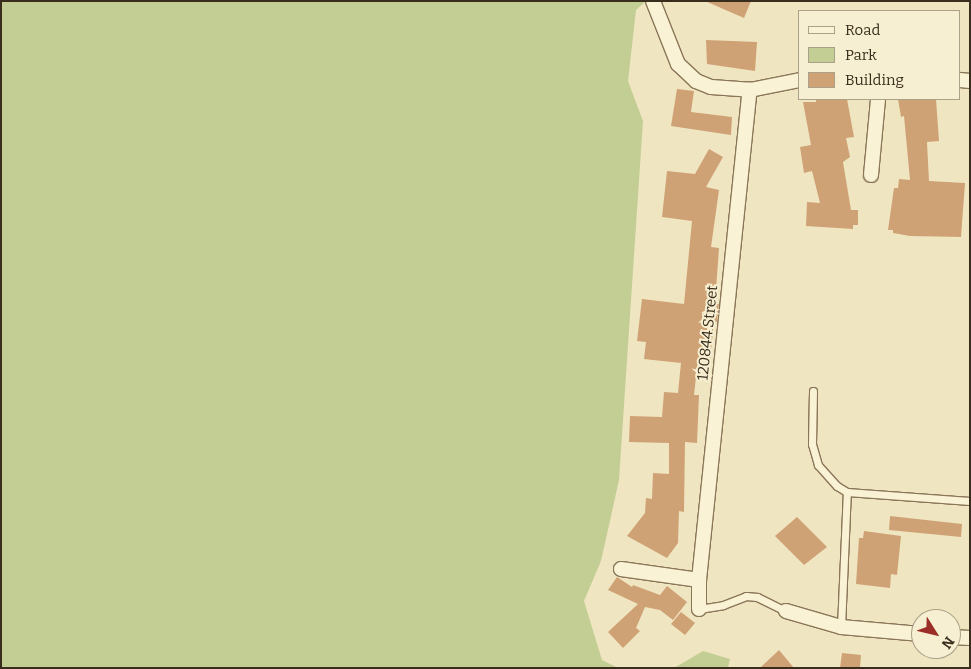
<!DOCTYPE html>
<style>
body{margin:0}
#map{position:relative;width:971px;height:669px;overflow:hidden;background:#f0e5c1;font-family:Bitter,serif}
div>[style]{position:absolute}
[style*='--x']{left:calc(var(--x)*1px);top:calc(var(--y)*1px);width:calc(var(--w)*1px);rotate:calc(var(--a)*1deg)}
.green>*{inset:0;background:#c3ce95}
.building>*{inset:0;background:#cfa276}
.roads{filter:drop-shadow(1px 0 #8a7658) drop-shadow(-1px 0 #8a7658) drop-shadow(0 1px #8a7658) drop-shadow(0 -1px #8a7658)}
.service>*{height:7px;margin:-3.5px;padding:0 3.5px;transform-origin:3.5px;border-radius:3.5px;background:#faf2d5}
.minor>*{height:14px;margin:-7px;padding:0 7px;transform-origin:7px;border-radius:7px;background:#faf2d5}
span{translate:-50% -50%;white-space:nowrap;text-align:center;line-height:1.15;-webkit-text-stroke:4px #f7efd1;paint-order:stroke}
.street-label{font-size:15px;color:#392d1d}
.frame{position:absolute;inset:0;border:2px solid #392d1d;pointer-events:none}
.legend{position:absolute;left:798px;top:10px;width:162px;height:90px;box-sizing:border-box;background:#f7efd1;border:1px solid #aba189;margin:0;padding:6px 9px;list-style:none;font-size:15px;color:#392d1d}
.legend li{display:flex;align-items:center;gap:10px;height:25px}
.legend b{width:25px;border:1px solid #aba189}
.north{position:absolute;left:911px;top:609px;width:50px;height:50px;box-sizing:border-box;background:#f7efd1;border:1px solid #aba189;border-radius:50%;rotate:126deg;font-size:14px;font-weight:700;line-height:20px;text-align:center;color:#392d1d}
.north::after{content:'';display:block;margin:auto;width:18px;height:22px;background:#9b2e26;clip-path:polygon(50% 0,100% 100%,50% 72%,0 100%)}
</style>
<div id="map">
<div class="green">
<i style="clip-path:polygon(1px 1px,646px 1px,636px 10px,628px 81px,643px 121px,619px 480px,601px 561px,584px 601px,602px 660px,618px 668px,1px 668px)"></i>
<i style="clip-path:polygon(703px 651px,730px 659px,728px 668px,674px 668px)"></i>
</div>
<div class="building">
<i style="clip-path:polygon(705px 1px,751px 1px,744px 18px)"></i>
<i style="clip-path:polygon(706px 40px,757px 42px,755px 71px,707px 64px)"></i>
<i style="clip-path:polygon(677px 89px,694px 91px,691px 112px,732px 117px,731px 135px,671px 126px)"></i>
<i style="clip-path:polygon(816px 99px,847px 99px,854px 137px,846px 138px,850px 157px,843px 162px,851px 210px,858px 210px,858px 225px,853px 225px,853px 229px,806px 226px,807px 202px,820px 203px,812px 171px,804px 173px,800px 147px,811px 145px,803px 102px,816px 102px)"></i>
<i style="clip-path:polygon(898px 99px,936px 99px,939px 141px,927px 142px,929px 181px,965px 183px,961px 237px,910px 236px,893px 233px,893px 230px,888px 230px,894px 188px,898px 188px,899px 179px,910px 180px,904px 116px,901px 117px)"></i>
<i style="clip-path:polygon(709px 149px,723px 157px,706px 187px,719px 190px,711px 247px,719px 248px,715px 304px,719px 304px,717px 322px,714px 321px,710px 360px,698px 359px,694px 395px,699px 395px,697px 443px,685px 442px,684px 512px,679px 511px,678px 543px,667px 558px,627px 536px,645px 513px,646px 498px,652px 499px,653px 473px,669px 474px,669px 443px,629px 442px,630px 416px,662px 417px,664px 392px,678px 393px,681px 363px,644px 359px,646px 342px,637px 341px,642px 299px,684px 304px,692px 221px,662px 217px,667px 171px,695px 174px)"></i>
<i style="clip-path:polygon(890px 516px,962px 524px,961px 537px,889px 530px)"></i>
<i style="clip-path:polygon(797px 517px,827px 547px,804px 565px,775px 536px)"></i>
<i style="clip-path:polygon(864px 531px,901px 536px,897px 575px,891px 574px,890px 588px,856px 584px,859px 538px,863px 538px)"></i>
<i style="clip-path:polygon(617px 577px,632px 587px,633px 585px,660px 595px,667px 586px,687px 602px,673px 620px,660px 610px,645px 607px,636px 628px,640px 631px,623px 648px,608px 632px,638px 604px,608px 590px)"></i>
<i style="clip-path:polygon(681px 612px,695px 623px,685px 635px,671px 624px)"></i>
<i style="clip-path:polygon(779px 650px,794px 668px,760px 668px)"></i>
<i style="clip-path:polygon(842px 653px,861px 655px,860px 668px,840px 668px)"></i>
</div>
<div class="roads">
<div class="service">
<i style="--x:813;--y:391;--w:53;--a:91.1"></i>
<i style="--x:812;--y:444;--w:22;--a:74"></i>
<i style="--x:818;--y:465;--w:28;--a:48"></i>
<i style="--x:837;--y:486;--w:12;--a:31"></i>
<i style="--x:847;--y:492;--w:123;--a:4.2"></i>
<i style="--x:699;--y:609;--w:24;--a:-9"></i>
<i style="--x:723;--y:605;--w:25;--a:-21"></i>
<i style="--x:746;--y:596;--w:11;--a:5"></i>
<i style="--x:757;--y:597;--w:32;--a:26"></i>
<i style="--x:841;--y:627;--w:135;--a:-87.5"></i>
</div>
<div class="minor">
<i style="--x:653;--y:1;--w:68;--a:68.4"></i>
<i style="--x:678;--y:64;--w:25;--a:43"></i>
<i style="--x:696;--y:81;--w:16;--a:22"></i>
<i style="--x:711;--y:87;--w:39;--a:4"></i>
<i style="--x:750;--y:90;--w:51;--a:-11.3"></i>
<i style="--x:960;--y:80;--w:10;--a:6"></i>
<i style="--x:871;--y:175;--w:76;--a:-84.7"></i>
<i style="--x:621;--y:569;--w:79;--a:8"></i>
<i style="--x:699;--y:609;--w:29;--a:-90"></i>
<i style="--x:699;--y:580;--w:493;--a:-84.1"></i>
<i style="--x:786;--y:611;--w:57;--a:16.2"></i>
<i style="--x:841;--y:627;--w:80;--a:5"></i>
<i style="--x:951;--y:637;--w:19;--a:3"></i>
</div>
</div>
<div class="street-label">
<span style="left:708px;top:333px;rotate:-84deg">120844 Street</span>
</div>
<div class="frame"></div>
<ul class="legend">
<li><b style="height:6px;background:#faf2d5"></b>Road</li>
<li><b style="height:14px;background:#c3ce95"></b>Park</li>
<li><b style="height:14px;background:#cfa276"></b>Building</li>
</ul>
<div class="north">N</div>
</div>
